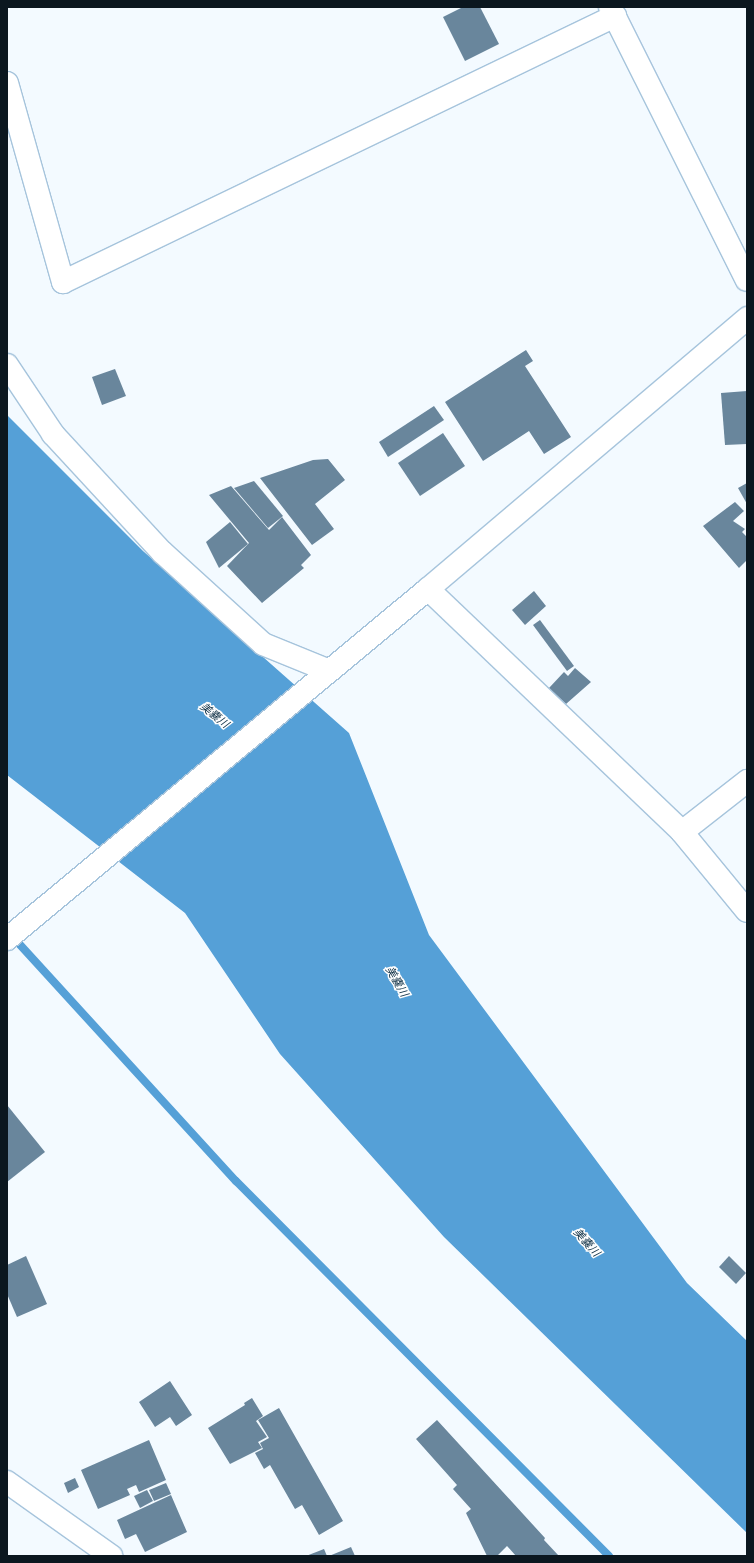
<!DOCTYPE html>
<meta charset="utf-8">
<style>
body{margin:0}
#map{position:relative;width:754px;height:1563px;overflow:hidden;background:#f3faff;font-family:"Roboto Condensed","Noto Sans JP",sans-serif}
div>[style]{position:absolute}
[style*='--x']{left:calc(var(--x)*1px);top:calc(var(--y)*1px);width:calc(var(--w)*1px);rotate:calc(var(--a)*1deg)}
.water>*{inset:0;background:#55a0d7}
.stream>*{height:8px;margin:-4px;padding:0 4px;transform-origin:4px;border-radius:4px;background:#55a0d7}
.building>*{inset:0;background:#69869c}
.roads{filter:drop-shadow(1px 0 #a6c4dc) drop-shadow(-1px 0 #a6c4dc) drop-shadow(0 1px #a6c4dc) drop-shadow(0 -1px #a6c4dc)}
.minor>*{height:22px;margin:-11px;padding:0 11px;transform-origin:11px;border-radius:11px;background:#fff}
span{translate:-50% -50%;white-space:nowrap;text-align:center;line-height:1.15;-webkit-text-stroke:3px #fff;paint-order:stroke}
.water-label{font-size:11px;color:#0a2c42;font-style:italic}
.frame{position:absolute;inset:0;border:8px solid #0b171f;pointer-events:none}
</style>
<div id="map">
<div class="water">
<i style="clip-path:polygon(7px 415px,143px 551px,349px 733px,429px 935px,687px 1283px,747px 1341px,747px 1533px,444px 1237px,280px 1054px,185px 913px,7px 775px)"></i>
</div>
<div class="stream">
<i style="--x:12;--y:936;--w:332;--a:47.6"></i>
<i style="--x:236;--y:1181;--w:529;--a:45.15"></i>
</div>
<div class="building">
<i style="clip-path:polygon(463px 7px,480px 7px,499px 44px,465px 61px,443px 17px)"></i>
<i style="clip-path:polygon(526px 350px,533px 361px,525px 366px,571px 437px,544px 454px,529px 431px,483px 461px,445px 402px)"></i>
<i style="clip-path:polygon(115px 369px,126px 396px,102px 405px,92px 377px)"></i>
<i style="clip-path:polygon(747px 391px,747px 444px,725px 445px,721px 393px)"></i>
<i style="clip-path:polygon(434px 406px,444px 420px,388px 457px,379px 442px)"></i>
<i style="clip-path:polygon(443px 433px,465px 466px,420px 496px,398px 463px)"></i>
<i style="clip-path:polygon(328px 459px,345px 480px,315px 504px,334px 529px,312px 545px,260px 478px,313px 460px)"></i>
<i style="clip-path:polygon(254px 481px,283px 516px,268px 528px,234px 488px)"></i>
<i style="clip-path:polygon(747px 483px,747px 504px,738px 488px)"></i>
<i style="clip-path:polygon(231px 486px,269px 530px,282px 517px,311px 555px,301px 565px,304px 568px,262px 603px,227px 566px,249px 543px,209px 495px)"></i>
<i style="clip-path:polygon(735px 502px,744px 511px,733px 521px,745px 529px,742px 532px,747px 537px,747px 560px,739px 568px,703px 526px)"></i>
<i style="clip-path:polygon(230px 522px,248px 544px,219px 568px,206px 542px)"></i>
<i style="clip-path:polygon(534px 591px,546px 606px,525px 625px,512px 610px)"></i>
<i style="clip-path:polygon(540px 620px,574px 666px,567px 671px,533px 625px)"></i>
<i style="clip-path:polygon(575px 668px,591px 682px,566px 704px,549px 688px,564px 672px,568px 676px)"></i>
<i style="clip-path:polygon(7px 1105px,45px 1152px,7px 1182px)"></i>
<i style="clip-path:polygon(26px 1256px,47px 1304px,17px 1317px,7px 1294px,7px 1265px)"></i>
<i style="clip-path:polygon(729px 1256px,746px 1273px,736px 1284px,719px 1267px)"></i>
<i style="clip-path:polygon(170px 1381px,192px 1415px,176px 1426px,170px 1417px,155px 1427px,139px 1402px)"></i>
<i style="clip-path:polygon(252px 1398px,263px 1416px,256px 1421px,267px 1437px,258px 1442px,262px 1448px,230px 1464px,208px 1428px,245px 1405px,244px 1403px)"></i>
<i style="clip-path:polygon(279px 1408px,343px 1521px,319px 1535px,302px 1505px,295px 1509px,270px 1465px,264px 1469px,255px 1453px,263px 1449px,260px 1443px,269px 1438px,258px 1420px)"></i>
<i style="clip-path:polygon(437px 1420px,545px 1538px,544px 1540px,559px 1556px,516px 1556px,507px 1546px,497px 1556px,487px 1556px,466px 1513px,471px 1509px,453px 1489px,457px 1485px,416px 1439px)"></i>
<i style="clip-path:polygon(149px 1440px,166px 1480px,139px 1492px,136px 1485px,127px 1489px,130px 1495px,98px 1509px,81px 1470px)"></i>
<i style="clip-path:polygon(75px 1478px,79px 1487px,68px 1493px,64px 1483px)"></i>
<i style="clip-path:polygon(166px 1483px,171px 1494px,154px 1501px,149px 1490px)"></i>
<i style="clip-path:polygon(147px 1490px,153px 1501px,140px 1508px,134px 1496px)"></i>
<i style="clip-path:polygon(171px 1495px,187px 1532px,145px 1552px,136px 1534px,125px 1539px,117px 1520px)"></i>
<i style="clip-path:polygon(351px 1547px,355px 1556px,329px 1556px)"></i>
<i style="clip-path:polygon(324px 1549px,327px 1556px,306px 1556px)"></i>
</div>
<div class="roads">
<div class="minor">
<i style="--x:610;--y:7;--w:305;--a:63.4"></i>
<i style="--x:7;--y:83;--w:207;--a:74.3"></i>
<i style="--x:63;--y:282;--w:613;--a:-25.73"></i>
<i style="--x:7;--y:365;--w:83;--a:56.3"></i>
<i style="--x:53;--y:434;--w:161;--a:47.3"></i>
<i style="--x:162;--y:552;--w:137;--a:42.3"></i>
<i style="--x:263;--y:644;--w:69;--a:22.1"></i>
<i style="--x:428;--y:589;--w:352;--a:43.7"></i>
<i style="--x:682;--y:832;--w:102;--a:50.6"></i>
<i style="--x:682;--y:832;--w:83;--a:-38.1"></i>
<i style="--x:7;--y:939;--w:547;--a:-39.74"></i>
<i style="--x:428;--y:589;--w:419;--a:-40.3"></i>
<i style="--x:7;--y:1482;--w:128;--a:35.4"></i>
</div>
</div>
<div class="water-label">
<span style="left:214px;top:716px;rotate:39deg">美嚢川</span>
<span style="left:396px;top:982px;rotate:60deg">美嚢川</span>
<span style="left:586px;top:1243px;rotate:48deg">美嚢川</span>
</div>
<div class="frame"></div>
</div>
